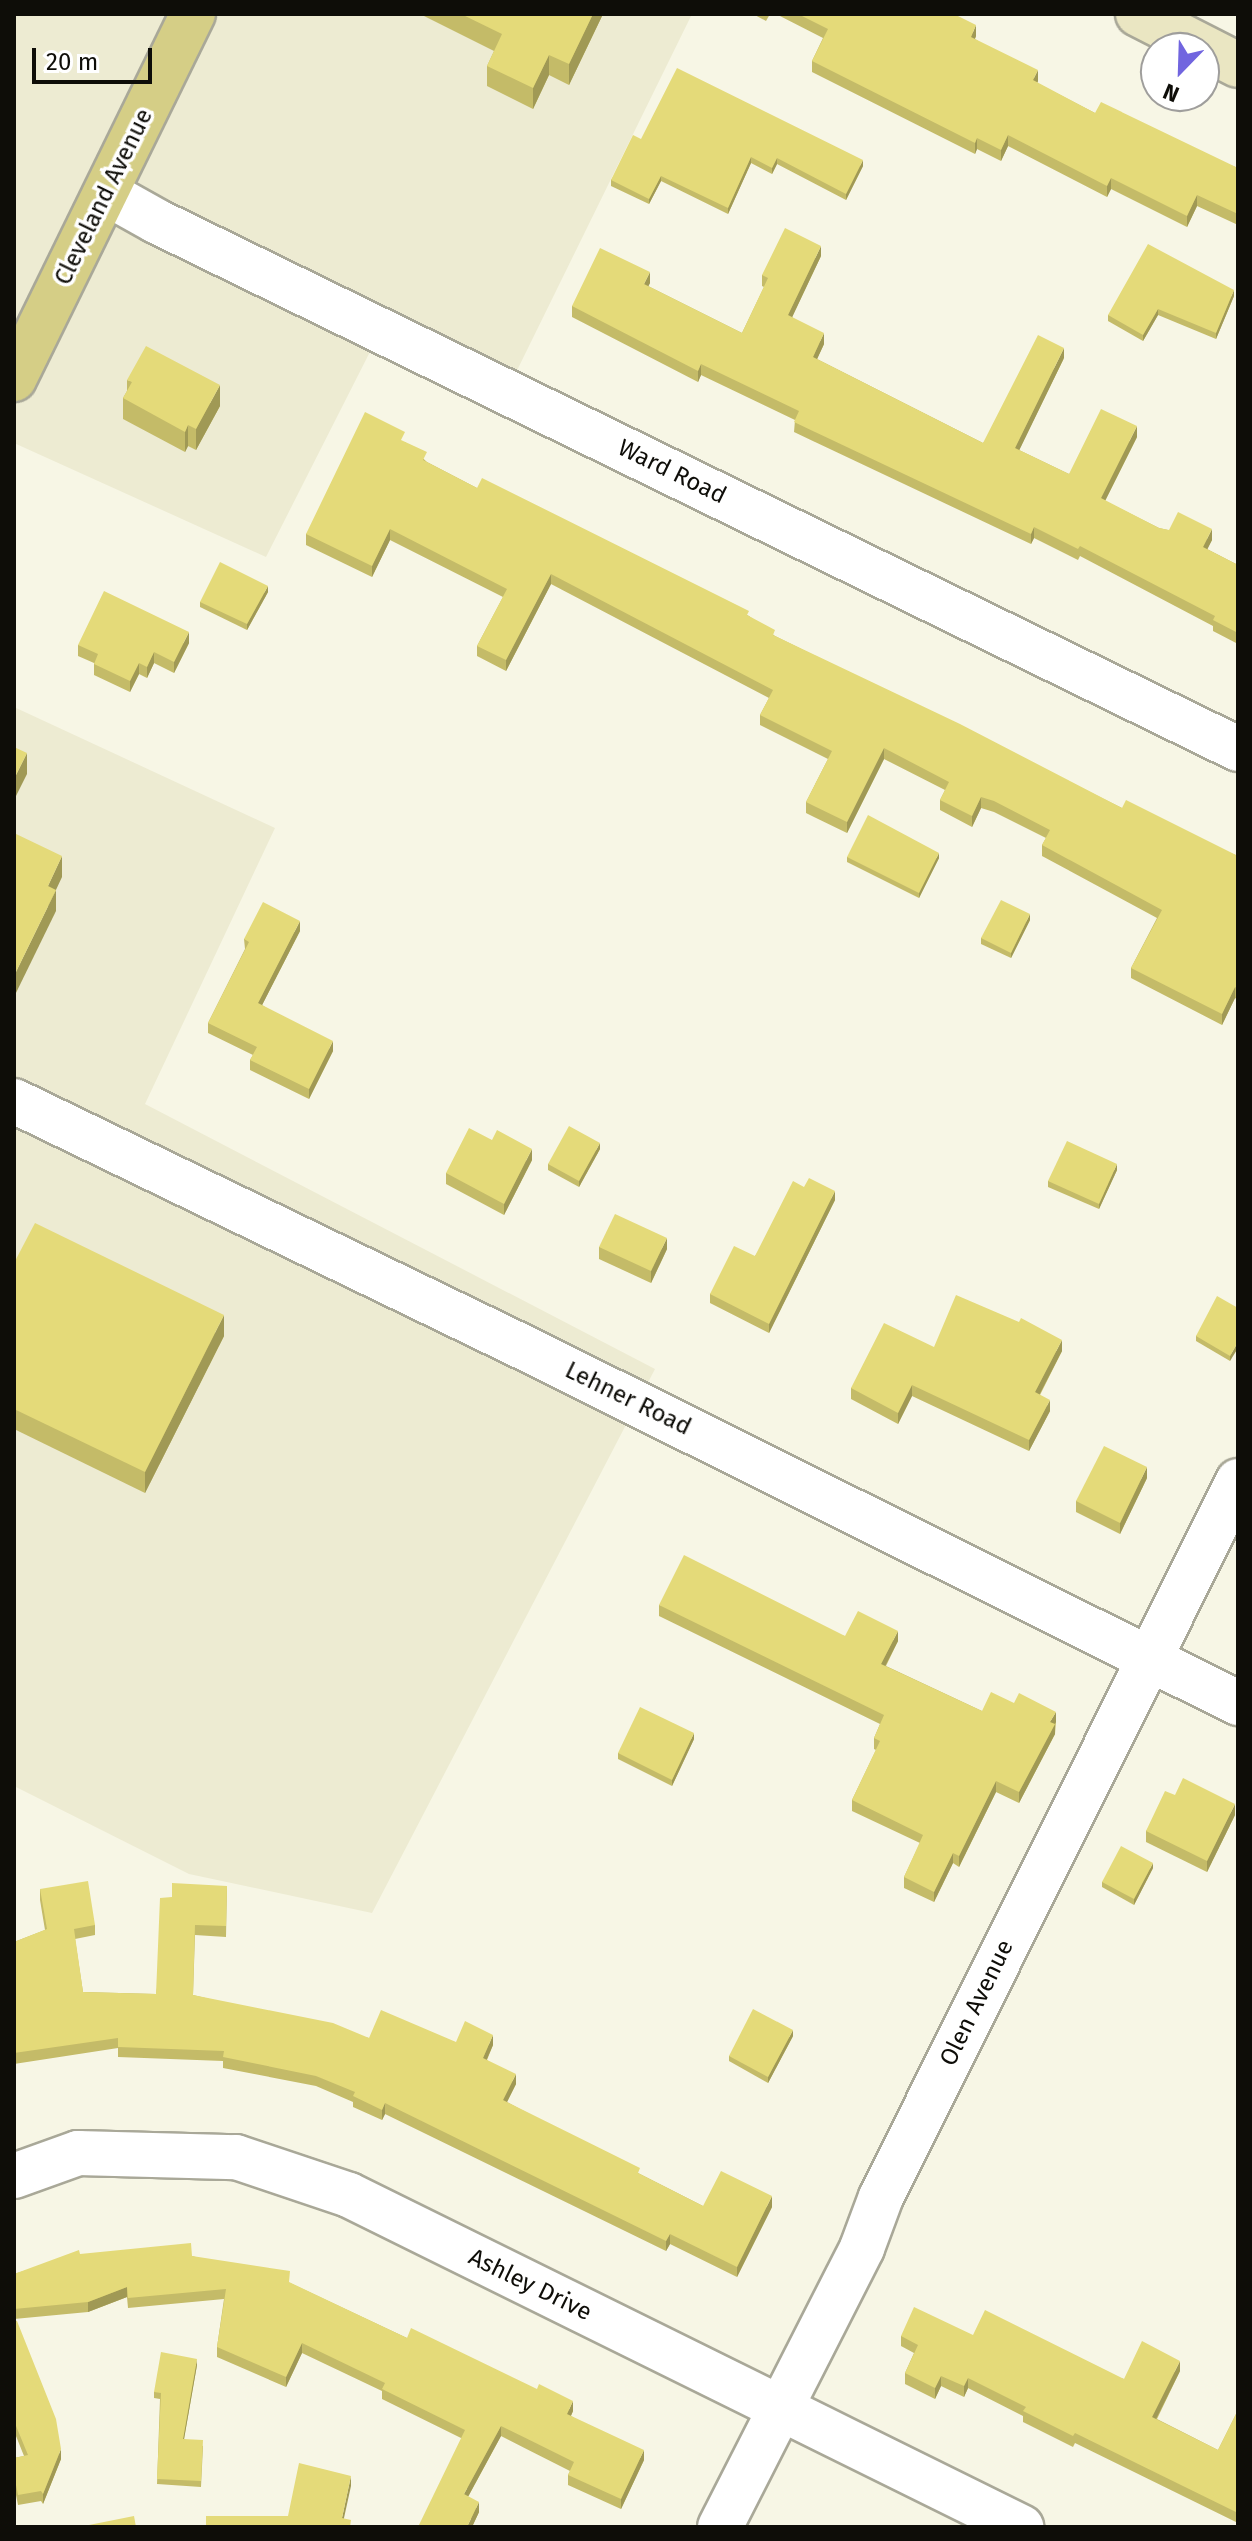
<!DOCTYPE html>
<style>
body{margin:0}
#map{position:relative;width:1252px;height:2541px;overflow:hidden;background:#f7f6e5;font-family:"Fira Sans",sans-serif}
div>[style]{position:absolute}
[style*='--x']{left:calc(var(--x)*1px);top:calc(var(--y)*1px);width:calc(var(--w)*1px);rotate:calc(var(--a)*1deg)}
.built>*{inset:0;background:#edebd2}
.roads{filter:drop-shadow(2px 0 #a9a898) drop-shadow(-2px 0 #a9a898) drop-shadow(0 2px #a9a898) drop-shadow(0 -2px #a9a898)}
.street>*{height:44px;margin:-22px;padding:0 22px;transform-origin:22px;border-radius:22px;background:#fff}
.secondary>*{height:44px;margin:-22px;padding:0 22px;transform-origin:22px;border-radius:22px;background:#eae6c2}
.primary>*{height:44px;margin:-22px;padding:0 22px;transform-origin:22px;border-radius:22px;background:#d5ce86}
.wall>*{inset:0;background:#c4bb68}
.shaded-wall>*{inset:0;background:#a09955}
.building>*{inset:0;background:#e4da79}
span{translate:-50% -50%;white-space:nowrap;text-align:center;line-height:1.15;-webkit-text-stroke:7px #fff;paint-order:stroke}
.street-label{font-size:24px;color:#0e0d08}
.frame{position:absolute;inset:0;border:16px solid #0e0d08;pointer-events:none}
.north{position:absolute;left:1140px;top:32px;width:80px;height:80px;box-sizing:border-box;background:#fff;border:2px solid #9f9e9c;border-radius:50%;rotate:203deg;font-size:22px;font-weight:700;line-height:32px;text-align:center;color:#0e0d08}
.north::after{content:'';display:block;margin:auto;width:28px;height:36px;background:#7165df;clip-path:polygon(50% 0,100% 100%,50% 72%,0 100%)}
.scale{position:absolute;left:32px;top:48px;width:120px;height:36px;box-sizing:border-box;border:4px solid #0e0d08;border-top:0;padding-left:10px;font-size:24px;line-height:28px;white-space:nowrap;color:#0e0d08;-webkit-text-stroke:6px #fff;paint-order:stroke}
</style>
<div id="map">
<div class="built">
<i style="clip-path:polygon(14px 14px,692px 14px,504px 397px,378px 336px,266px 557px,14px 443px)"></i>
<i style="clip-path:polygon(14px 707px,275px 828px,145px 1104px,655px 1369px,372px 1913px,189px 1874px,14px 1786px)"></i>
</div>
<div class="roads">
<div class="street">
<i style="--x:106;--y:193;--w:57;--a:29.2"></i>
<i style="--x:156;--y:221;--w:1204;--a:26.01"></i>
<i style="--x:14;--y:1101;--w:577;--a:25.81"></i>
<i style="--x:533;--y:1352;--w:788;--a:26.47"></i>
<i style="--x:14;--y:2176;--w:68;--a:-19.8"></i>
<i style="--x:78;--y:2153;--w:158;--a:1.5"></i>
<i style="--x:236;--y:2157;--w:119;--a:18.6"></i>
<i style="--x:349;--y:2195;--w:750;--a:26.29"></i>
<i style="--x:720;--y:2527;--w:313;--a:-63"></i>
<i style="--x:862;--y:2248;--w:54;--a:-69.6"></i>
<i style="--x:881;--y:2197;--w:800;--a:-63.5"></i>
</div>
<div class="secondary">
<i style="--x:1138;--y:14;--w:112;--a:27"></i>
</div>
<div class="primary">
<i style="--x:14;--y:379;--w:407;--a:-63.9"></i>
</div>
</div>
<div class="wall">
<i style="clip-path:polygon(420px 14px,603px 14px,569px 85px,549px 75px,533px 109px,487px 86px,487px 66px,494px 51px)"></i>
<i style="clip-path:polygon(753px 14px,770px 14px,766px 21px)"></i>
<i style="clip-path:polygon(776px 14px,954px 14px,976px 36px,975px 39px,1038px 81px,1037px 83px,1095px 113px,1238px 168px,1238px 225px,1197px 206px,1187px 227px,1111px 189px,1107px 197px,1008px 146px,1001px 161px,977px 149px,975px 154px,812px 72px,812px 61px,823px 38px)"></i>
<i style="clip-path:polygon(641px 139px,863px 166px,846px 200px,777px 164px,772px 174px,751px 163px,728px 214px,661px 181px,649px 204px,611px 186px,611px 180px)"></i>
<i style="clip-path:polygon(821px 256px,792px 317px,824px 344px,817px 359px,983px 443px,1064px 358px,1019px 450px,1069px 474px,1137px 437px,1105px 501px,1159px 528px,1212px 540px,1207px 549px,1238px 565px,1238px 644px,1213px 631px,1213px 626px,1080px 556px,1078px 560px,1034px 538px,1031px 544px,794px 432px,795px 420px,701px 375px,698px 382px,572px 317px,572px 306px,650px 283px,648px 286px,742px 333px,764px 287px,762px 286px,762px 275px)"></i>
<i style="clip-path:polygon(1234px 296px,1216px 339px,1158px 315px,1143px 341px,1108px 321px,1108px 315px)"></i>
<i style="clip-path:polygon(127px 380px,220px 406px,196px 450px,188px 446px,185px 452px,123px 419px,123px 398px,127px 391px)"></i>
<i style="clip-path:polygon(405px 442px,427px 462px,477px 488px,749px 616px,775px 636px,1122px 808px,1238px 856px,1238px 1000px,1235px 998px,1222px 1025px,1131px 978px,1131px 968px,1157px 918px,1042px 856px,1042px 845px,1046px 838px,994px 812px,981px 808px,972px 827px,940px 810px,940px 800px,945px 790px,884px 759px,847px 833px,806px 813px,806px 802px,828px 759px,760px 725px,760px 715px,769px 698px,551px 584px,506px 671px,477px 656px,477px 646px,503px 597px,390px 540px,372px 577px,306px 545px,306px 534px)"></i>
<i style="clip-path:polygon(268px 592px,247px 630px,200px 607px,200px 602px)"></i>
<i style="clip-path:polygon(189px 643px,174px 673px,154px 663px,147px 678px,139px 674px,130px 692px,94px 675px,94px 663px,78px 656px,78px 645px)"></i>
<i style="clip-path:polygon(847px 857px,939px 858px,919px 898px,847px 862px)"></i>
<i style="clip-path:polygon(1030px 920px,1011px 958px,981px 944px,981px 938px)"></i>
<i style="clip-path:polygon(300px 931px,262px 1005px,333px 1051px,309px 1099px,250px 1070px,250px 1060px,253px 1055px,208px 1033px,208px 1023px,245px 949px,244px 939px)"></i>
<i style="clip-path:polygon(600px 1149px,579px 1187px,548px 1170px,548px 1164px)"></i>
<i style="clip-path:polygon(532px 1160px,504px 1215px,446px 1184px,446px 1173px)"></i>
<i style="clip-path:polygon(1117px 1170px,1099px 1209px,1048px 1187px,1048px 1181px)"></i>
<i style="clip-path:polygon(804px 1187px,835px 1200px,769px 1333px,710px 1303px,710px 1294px,755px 1256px)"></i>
<i style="clip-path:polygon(599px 1247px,667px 1249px,651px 1283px,599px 1259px)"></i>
<i style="clip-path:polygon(14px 1263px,224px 1336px,145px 1493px,14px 1429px)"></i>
<i style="clip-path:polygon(1238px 1308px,1230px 1361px,1196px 1341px,1196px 1336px)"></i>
<i style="clip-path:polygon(934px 1347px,1062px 1351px,1040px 1395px,1050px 1411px,1029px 1451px,912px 1396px,898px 1424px,851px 1399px,851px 1388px)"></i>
<i style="clip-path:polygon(1147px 1478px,1120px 1534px,1076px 1512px,1076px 1501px)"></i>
<i style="clip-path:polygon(659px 1605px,845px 1636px,898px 1641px,886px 1666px,982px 1711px,1056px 1722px,1055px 1734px,1019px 1803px,996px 1792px,959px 1867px,953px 1863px,934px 1902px,904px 1888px,904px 1877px,920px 1843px,852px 1811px,852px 1800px,876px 1750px,874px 1749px,874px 1738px,880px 1724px,659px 1616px)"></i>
<i style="clip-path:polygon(694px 1739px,672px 1786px,618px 1759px,618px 1753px)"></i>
<i style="clip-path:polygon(1175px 1795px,1235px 1815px,1207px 1872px,1146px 1842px,1146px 1831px)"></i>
<i style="clip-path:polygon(1153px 1868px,1134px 1905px,1102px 1887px,1102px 1882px)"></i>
<i style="clip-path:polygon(227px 1886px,226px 1937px,195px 1935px,193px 1995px,369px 2038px,456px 2042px,493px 2045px,487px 2060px,516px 2084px,507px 2102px,640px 2174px,703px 2206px,772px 2207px,737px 2277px,670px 2244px,666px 2251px,385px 2114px,382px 2120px,353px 2107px,353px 2102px,316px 2086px,223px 2068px,223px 2061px,118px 2057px,118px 2048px,14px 2064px,14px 1942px,45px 1930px,40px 1900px,40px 1889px,95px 1925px,95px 1935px,75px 1939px,83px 1992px,156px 1994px,172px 1897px)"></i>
<i style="clip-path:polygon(793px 2036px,768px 2083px,729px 2061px,729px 2056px)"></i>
<i style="clip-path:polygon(80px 2254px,192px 2256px,290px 2283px,407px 2338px,573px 2411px,571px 2416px,644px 2460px,621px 2509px,568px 2485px,568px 2475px,570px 2471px,501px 2436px,468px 2497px,479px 2512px,472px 2527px,461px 2438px,382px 2399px,382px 2391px,302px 2353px,286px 2387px,217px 2357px,217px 2347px,224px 2299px,128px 2308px,127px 2297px,88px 2312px,14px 2319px,14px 2274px)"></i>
<i style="clip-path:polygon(14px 2320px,61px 2459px,43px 2504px,41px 2501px,18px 2505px,14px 2485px,14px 2458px,24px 2456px,14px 2431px)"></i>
<i style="clip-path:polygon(973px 2335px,1124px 2379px,1180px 2371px,1157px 2419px,1218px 2450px,1238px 2410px,1238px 2523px,1075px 2443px,1073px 2447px,1023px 2422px,1023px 2416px,968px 2388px,964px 2397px,941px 2386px,935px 2399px,905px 2384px,905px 2373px,914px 2353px,901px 2346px,901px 2336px)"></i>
<i style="clip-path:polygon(197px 2365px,184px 2439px,203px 2446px,201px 2487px,157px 2484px,160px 2399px,154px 2398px,154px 2392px)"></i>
</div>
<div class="shaded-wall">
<i style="clip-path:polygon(593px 14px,603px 14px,569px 85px,569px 64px)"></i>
<i style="clip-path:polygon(976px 25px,976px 36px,971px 48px,971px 37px)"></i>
<i style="clip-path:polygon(549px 55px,549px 75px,533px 109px,533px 88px)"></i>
<i style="clip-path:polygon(1038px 70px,1038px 81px,1033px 92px,1033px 80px)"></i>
<i style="clip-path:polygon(1008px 135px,1008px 146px,1001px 161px,1001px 150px)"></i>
<i style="clip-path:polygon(977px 138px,977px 149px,975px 154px,975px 143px)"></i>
<i style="clip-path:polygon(751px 157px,751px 163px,728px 214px,728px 208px)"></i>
<i style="clip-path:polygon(777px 158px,777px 164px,772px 174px,772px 168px)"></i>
<i style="clip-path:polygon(863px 160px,863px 166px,846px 200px,846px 194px)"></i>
<i style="clip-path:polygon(661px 176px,661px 181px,649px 204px,649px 199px)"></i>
<i style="clip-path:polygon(1111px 178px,1111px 189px,1107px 197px,1107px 186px)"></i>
<i style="clip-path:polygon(1197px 195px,1197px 206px,1187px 227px,1187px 216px)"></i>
<i style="clip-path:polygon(821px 246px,821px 256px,788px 326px,788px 315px)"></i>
<i style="clip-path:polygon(650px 272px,650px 283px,644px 295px,644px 284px)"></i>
<i style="clip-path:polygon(1234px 290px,1234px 296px,1216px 339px,1216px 333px)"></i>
<i style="clip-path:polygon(1158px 309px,1158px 315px,1143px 341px,1143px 335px)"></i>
<i style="clip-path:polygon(824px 333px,824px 344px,813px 368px,813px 357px)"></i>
<i style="clip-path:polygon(1064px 348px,1064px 358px,1015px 459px,1015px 448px)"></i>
<i style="clip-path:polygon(701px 364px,701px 375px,698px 382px,698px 371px)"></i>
<i style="clip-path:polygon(220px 385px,220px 406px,196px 450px,196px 429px)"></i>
<i style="clip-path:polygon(188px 425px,188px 446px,185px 452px,185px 432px)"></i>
<i style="clip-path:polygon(1137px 426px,1137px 437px,1101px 509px,1101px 498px)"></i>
<i style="clip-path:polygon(1034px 527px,1034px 538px,1031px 544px,1031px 534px)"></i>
<i style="clip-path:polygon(390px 529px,390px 540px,372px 577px,372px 566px)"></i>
<i style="clip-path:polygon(1212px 529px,1212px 540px,1203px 558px,1203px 547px)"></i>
<i style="clip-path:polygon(551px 574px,551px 584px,506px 671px,506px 660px)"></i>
<i style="clip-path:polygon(268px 586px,268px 592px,247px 630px,247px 624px)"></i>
<i style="clip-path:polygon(189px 632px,189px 643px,174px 673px,174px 662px)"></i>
<i style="clip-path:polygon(154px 652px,154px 663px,147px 678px,147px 667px)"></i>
<i style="clip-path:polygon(139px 663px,139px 674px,130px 692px,130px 681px)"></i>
<i style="clip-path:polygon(884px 748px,884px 759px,847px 833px,847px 822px)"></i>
<i style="clip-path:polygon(27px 753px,27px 774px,14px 800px,14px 779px)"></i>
<i style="clip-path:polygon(981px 797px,981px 808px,972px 827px,972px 816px)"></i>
<i style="clip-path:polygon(939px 853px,939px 858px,919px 898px,919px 893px)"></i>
<i style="clip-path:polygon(62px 856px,62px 877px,48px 907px,48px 886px)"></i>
<i style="clip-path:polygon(56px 890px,56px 911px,14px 997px,14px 976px)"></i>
<i style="clip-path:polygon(1030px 914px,1030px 920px,1011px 958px,1011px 953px)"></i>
<i style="clip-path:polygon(300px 921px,300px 931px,258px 1013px,258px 1003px)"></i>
<i style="clip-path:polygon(1235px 987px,1235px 998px,1222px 1025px,1222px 1014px)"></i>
<i style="clip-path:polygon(333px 1041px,333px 1051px,309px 1099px,309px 1089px)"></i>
<i style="clip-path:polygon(600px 1143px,600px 1149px,579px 1187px,579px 1181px)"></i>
<i style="clip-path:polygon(532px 1149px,532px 1160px,504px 1215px,504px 1204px)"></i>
<i style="clip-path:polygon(1117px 1164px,1117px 1170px,1099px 1209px,1099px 1204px)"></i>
<i style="clip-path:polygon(835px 1191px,835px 1200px,769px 1333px,769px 1324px)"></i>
<i style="clip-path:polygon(667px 1238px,667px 1249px,651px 1283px,651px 1271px)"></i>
<i style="clip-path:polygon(224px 1315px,224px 1336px,145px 1493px,145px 1472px)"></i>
<i style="clip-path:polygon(1062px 1340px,1062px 1351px,1035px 1403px,1035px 1392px)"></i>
<i style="clip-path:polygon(1238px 1342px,1238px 1348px,1230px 1361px,1230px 1356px)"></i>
<i style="clip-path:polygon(912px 1385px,912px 1396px,898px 1424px,898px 1413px)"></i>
<i style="clip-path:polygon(1050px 1400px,1050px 1411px,1029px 1451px,1029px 1440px)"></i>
<i style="clip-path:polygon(1147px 1467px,1147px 1478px,1120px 1534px,1120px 1523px)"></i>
<i style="clip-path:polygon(898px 1631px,898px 1641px,881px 1674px,881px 1664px)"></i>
<i style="clip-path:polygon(1056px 1712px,1056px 1722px,1050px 1732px,1050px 1722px)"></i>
<i style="clip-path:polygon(1055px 1724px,1055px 1734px,1019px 1803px,1019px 1792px)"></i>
<i style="clip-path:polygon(694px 1733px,694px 1739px,672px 1786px,672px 1780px)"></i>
<i style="clip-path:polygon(996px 1781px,996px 1792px,959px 1867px,959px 1856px)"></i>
<i style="clip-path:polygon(1235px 1804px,1235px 1815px,1207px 1872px,1207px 1861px)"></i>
<i style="clip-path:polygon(953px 1853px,953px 1863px,934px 1902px,934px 1892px)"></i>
<i style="clip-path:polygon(1153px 1863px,1153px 1868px,1134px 1905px,1134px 1899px)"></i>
<i style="clip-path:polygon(793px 2030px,793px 2036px,768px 2083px,768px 2077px)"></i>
<i style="clip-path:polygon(493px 2035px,493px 2045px,483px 2068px,483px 2058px)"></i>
<i style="clip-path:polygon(516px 2074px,516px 2084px,503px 2110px,503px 2100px)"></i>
<i style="clip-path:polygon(385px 2103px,385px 2114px,382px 2120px,382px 2110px)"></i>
<i style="clip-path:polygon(772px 2196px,772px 2207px,737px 2277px,737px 2267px)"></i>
<i style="clip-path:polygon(670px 2234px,670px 2244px,666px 2251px,666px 2241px)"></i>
<i style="clip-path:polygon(127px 2287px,127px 2297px,88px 2312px,88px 2302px)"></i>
<i style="clip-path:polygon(302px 2343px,302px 2353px,286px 2387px,286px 2377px)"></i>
<i style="clip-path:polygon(197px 2359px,197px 2365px,183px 2445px,183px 2439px)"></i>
<i style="clip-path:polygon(1180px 2361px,1180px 2371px,1152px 2427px,1152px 2417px)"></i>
<i style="clip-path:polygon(941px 2376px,941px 2386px,935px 2399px,935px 2388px)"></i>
<i style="clip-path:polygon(968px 2378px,968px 2388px,964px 2397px,964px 2386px)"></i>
<i style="clip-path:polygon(573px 2401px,573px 2411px,567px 2424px,567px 2414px)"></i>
<i style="clip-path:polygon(501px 2426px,501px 2436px,464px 2504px,464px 2494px)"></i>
<i style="clip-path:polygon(61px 2449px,61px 2459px,43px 2504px,43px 2494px)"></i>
<i style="clip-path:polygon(644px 2450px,644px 2460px,621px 2509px,621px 2499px)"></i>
<i style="clip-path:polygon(351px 2476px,351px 2486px,342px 2527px,342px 2518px)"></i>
<i style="clip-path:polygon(479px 2502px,479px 2512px,472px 2527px,467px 2527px)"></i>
</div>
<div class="building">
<i style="clip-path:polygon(461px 14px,593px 14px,569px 64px,549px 55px,533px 88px,487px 66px,502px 34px)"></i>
<i style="clip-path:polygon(798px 14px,954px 14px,976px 25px,971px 37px,1038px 70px,1033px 80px,1095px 113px,1101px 102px,1238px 168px,1238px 214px,1197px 195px,1187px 216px,1111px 178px,1107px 186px,1008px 135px,1001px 150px,977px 138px,975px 143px,812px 61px,828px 29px)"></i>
<i style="clip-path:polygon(677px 68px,863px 160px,846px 194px,777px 158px,772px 168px,751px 157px,728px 208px,661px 176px,649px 199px,611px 180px,633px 135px,641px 139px)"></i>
<i style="clip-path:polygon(785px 228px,821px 246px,788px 315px,824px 333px,813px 357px,983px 443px,1038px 335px,1064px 348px,1015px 448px,1069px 474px,1101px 409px,1137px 426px,1101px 498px,1159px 528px,1169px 530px,1178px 512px,1212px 529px,1203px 547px,1238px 565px,1238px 633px,1213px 620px,1215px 616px,1080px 546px,1078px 549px,1034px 527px,1031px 534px,794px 422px,799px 411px,701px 364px,698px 371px,572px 306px,600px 248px,650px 272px,644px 284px,742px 333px,768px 278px,762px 275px)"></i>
<i style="clip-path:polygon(1148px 244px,1234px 290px,1216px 333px,1158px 309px,1143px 335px,1108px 315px)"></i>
<i style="clip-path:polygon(146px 346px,220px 385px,196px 429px,188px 425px,185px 432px,123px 398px,132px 382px,127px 380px)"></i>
<i style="clip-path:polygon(365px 412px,405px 432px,401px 440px,427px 452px,423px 460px,477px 488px,482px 478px,749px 611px,747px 615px,775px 630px,773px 635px,960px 724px,1122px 808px,1126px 800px,1238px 856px,1238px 989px,1235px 987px,1222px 1014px,1131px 968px,1162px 910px,1042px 845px,1050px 830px,994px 801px,981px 797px,972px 816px,940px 800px,949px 782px,884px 748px,847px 822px,806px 802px,832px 751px,760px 715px,773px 690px,551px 574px,506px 660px,477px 646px,507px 589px,390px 529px,372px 566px,306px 534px)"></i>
<i style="clip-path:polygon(220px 562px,268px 586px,247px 624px,200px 602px)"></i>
<i style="clip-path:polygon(104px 591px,189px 632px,174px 662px,154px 652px,147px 667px,139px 663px,130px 681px,94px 664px,98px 654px,78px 645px)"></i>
<i style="clip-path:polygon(14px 747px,27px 753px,14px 779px)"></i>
<i style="clip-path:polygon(868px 815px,939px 853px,919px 893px,847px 857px)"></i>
<i style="clip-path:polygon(14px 833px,62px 856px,48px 886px,56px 890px,14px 976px)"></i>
<i style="clip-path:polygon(1001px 900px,1030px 914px,1011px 953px,981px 938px)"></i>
<i style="clip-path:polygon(263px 902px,300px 921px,258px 1003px,333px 1041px,309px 1089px,250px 1060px,257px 1047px,208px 1023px,249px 942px,244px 939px)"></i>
<i style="clip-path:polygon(569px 1126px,600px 1143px,579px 1181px,548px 1164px)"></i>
<i style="clip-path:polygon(469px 1128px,492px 1140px,497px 1130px,532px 1149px,504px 1204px,446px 1173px)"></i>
<i style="clip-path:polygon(1067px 1141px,1117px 1164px,1099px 1204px,1048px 1181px)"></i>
<i style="clip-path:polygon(809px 1178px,835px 1191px,769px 1324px,710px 1294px,734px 1246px,755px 1256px,793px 1181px,804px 1187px)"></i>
<i style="clip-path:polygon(615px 1214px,667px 1238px,651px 1271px,599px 1247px)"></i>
<i style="clip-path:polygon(35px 1223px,224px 1315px,145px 1472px,14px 1409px,14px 1263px)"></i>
<i style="clip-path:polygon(956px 1295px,1019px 1322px,1021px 1318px,1062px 1340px,1035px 1392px,1050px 1400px,1029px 1440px,912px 1385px,898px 1413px,851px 1388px,884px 1323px,934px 1347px)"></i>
<i style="clip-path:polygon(1217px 1296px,1238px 1308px,1238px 1342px,1230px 1356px,1196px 1336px)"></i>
<i style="clip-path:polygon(1104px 1446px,1147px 1467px,1120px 1523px,1076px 1501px)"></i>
<i style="clip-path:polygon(684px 1555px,845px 1636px,858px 1611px,898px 1631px,881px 1664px,982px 1711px,991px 1692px,1014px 1703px,1019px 1693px,1056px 1712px,1050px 1722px,1055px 1724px,1019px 1792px,996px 1781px,959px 1856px,953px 1853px,934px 1892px,904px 1877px,923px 1835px,852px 1800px,880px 1741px,874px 1738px,884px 1715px,659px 1605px)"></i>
<i style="clip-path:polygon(640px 1707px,694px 1733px,672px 1780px,618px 1753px)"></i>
<i style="clip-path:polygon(1183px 1778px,1235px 1804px,1207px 1861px,1146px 1831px,1165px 1791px,1175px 1795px)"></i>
<i style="clip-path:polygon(1121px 1846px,1153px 1863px,1134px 1899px,1102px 1882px)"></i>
<i style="clip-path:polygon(88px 1881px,95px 1925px,74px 1929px,83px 1992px,156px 1994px,160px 1898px,172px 1897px,172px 1883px,227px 1886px,226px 1926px,195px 1925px,193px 1995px,333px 2023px,369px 2038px,381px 2010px,456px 2042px,465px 2021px,493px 2035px,483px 2058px,516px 2074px,503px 2100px,640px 2168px,638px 2173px,703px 2206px,721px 2171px,772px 2196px,737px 2267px,670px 2234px,666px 2241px,385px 2103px,382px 2110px,353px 2096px,355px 2092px,316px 2076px,223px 2057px,224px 2051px,118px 2047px,118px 2038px,14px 2053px,14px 1942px,47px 1929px,40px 1889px)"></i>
<i style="clip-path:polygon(753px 2009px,793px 2030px,768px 2077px,729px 2056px)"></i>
<i style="clip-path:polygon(191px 2243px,192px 2256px,290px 2271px,289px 2282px,407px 2338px,411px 2328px,537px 2389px,539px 2384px,573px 2401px,567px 2414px,644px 2450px,621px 2499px,568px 2475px,574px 2462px,501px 2426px,464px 2494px,479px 2502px,467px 2527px,418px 2527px,465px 2430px,382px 2389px,385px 2383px,302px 2343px,286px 2377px,217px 2347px,226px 2289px,128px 2298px,127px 2287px,88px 2302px,14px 2309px,14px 2274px,79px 2250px,80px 2254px)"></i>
<i style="clip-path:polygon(914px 2307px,973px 2335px,985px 2310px,1124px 2379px,1142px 2341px,1180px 2361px,1152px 2417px,1218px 2450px,1238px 2410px,1238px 2513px,1075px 2433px,1073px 2436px,1023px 2411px,1026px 2407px,968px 2378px,964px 2386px,941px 2376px,935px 2388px,905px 2373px,918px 2345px,901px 2336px)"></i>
<i style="clip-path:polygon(14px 2320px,17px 2321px,56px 2419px,61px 2449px,43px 2494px,41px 2491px,18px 2495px,14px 2475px,14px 2458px,28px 2455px,14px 2421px)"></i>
<i style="clip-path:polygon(161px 2352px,197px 2359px,183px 2439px,203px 2440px,201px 2481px,157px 2479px,161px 2393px,154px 2392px)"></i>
<i style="clip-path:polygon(299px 2463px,351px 2476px,342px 2518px,351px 2520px,350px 2527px,206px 2527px,206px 2516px,288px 2516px)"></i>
<i style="clip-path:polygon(134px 2516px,136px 2527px,79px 2527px)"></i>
</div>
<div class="street-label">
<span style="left:104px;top:197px;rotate:-64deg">Cleveland Avenue</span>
<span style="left:672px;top:472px;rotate:26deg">Ward Road</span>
<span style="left:628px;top:1399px;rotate:26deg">Lehner Road</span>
<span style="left:977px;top:2003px;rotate:-64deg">Olen Avenue</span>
<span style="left:530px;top:2285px;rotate:26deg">Ashley Drive</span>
</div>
<div class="frame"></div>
<div class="north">N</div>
<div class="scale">20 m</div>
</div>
